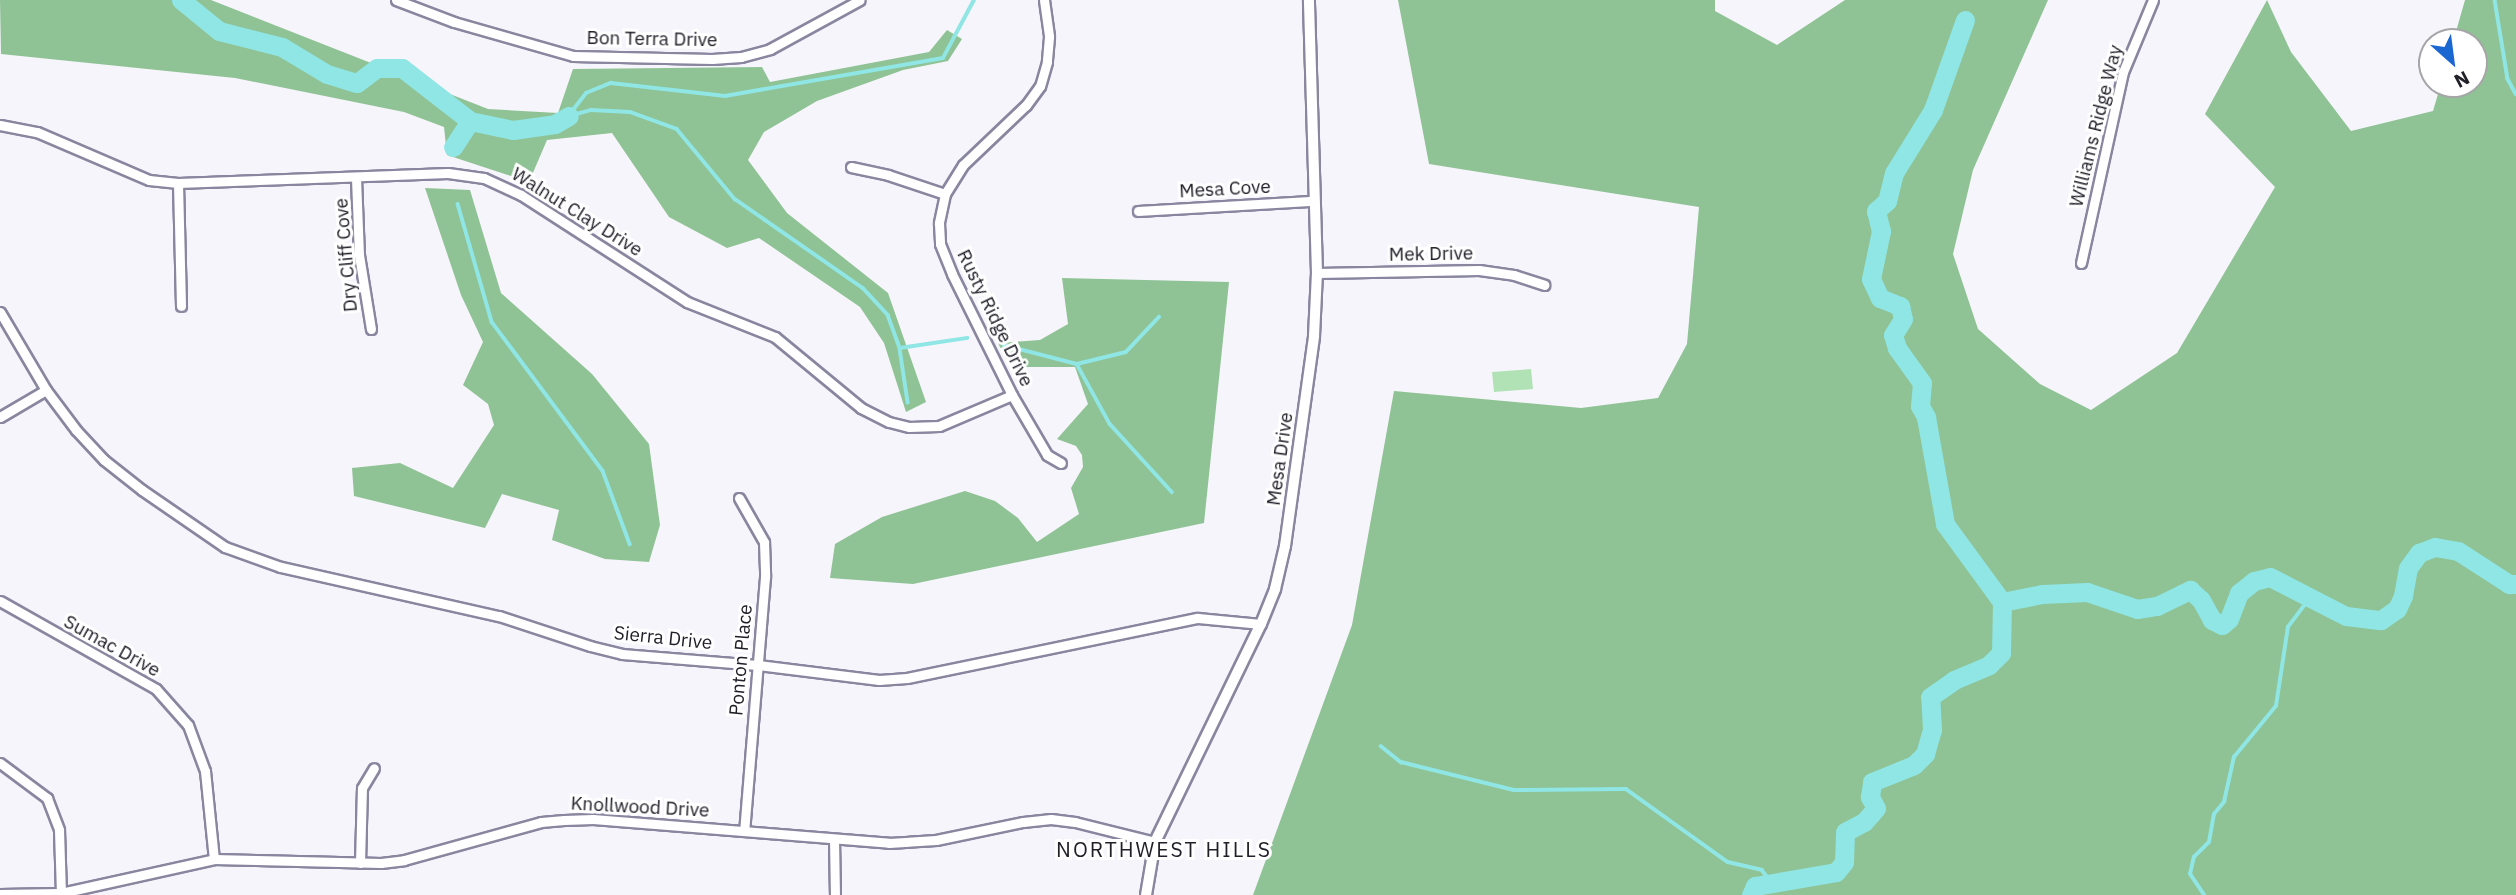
<!DOCTYPE html>
<style>
body{margin:0}
#map{position:relative;width:2516px;height:895px;overflow:hidden;background:#f6f5fb;font-family:"IBM Plex Sans",sans-serif}
div>[style]{position:absolute}
[style*='--x']{left:calc(var(--x)*1px);top:calc(var(--y)*1px);width:calc(var(--w)*1px);rotate:calc(var(--a)*1deg)}
.green>*{inset:0;background:#b1e2b5}
.forest>*{inset:0;background:#8fc294}
.stream>*{height:3.5px;margin:-1.75px;padding:0 1.75px;transform-origin:1.75px;border-radius:1.75px;background:#8fe6e5}
.river>*{height:19px;margin:-9.5px;padding:0 9.5px;transform-origin:9.5px;border-radius:9.5px;background:#8fe6e5}
.roads{filter:drop-shadow(2px 0 #89869f) drop-shadow(-2px 0 #89869f) drop-shadow(0 2px #89869f) drop-shadow(0 -2px #89869f)}
.minor>*{height:9px;margin:-4.5px;padding:0 4.5px;transform-origin:4.5px;border-radius:4.5px;background:#fff}
.tertiary>*{height:10px;margin:-5px;padding:0 5px;transform-origin:5px;border-radius:5px;background:#fff}
span{translate:-50% -50%;white-space:nowrap;text-align:center;line-height:1.15;-webkit-text-stroke:6px #fff;paint-order:stroke}
.street-label{font-size:19px;color:#212029}
.neighbourhood-label{font-size:21px;color:#212029;letter-spacing:2px}
.north{position:absolute;left:2418px;top:28px;width:70px;height:70px;box-sizing:border-box;background:#fff;border:2px solid #a6a6a9;border-radius:50%;rotate:152deg;font-size:19px;font-weight:700;line-height:28px;text-align:center;color:#212029}
.north::after{content:'';display:block;margin:auto;width:24px;height:32px;background:#1b67d1;clip-path:polygon(50% 0,100% 100%,50% 72%,0 100%)}
</style>
<div id="map">
<div class="green">
<i style="clip-path:polygon(1531px 369px,1533px 389px,1494px 392px,1492px 372px)"></i>
</div>
<div class="forest">
<i style="clip-path:polygon(0 0,211px 0,488px 109px,558px 113px,573px 69px,762px 67px,770px 82px,929px 52px,947px 30px,962px 39px,948px 61px,903px 70px,817px 101px,764px 132px,748px 160px,787px 213px,888px 293px,926px 402px,906px 412px,884px 343px,860px 307px,759px 238px,727px 248px,669px 217px,612px 133px,547px 140px,529px 182px,447px 155px,444px 127px,404px 112px,235px 78px,1px 54px)"></i>
<i style="clip-path:polygon(1398px 0,1715px 0,1715px 11px,1777px 45px,1845px 0,2048px 0,1973px 170px,1953px 254px,1978px 329px,2040px 384px,2091px 410px,2177px 353px,2275px 187px,2205px 114px,2267px 0,2291px 52px,2351px 131px,2433px 111px,2441px 84px,2474px 84px,2474px 42px,2453px 42px,2465px 0,2516px 0,2516px 895px,1253px 895px,1352px 625px,1394px 391px,1581px 408px,1658px 398px,1687px 344px,1699px 207px,1429px 164px)"></i>
<i style="clip-path:polygon(425px 188px,470px 190px,501px 293px,592px 374px,649px 444px,660px 525px,649px 562px,605px 559px,552px 540px,559px 510px,502px 494px,485px 528px,354px 496px,352px 468px,400px 463px,453px 488px,494px 425px,488px 404px,463px 385px,483px 342px,461px 295px)"></i>
<i style="clip-path:polygon(1062px 278px,1229px 282px,1204px 523px,913px 584px,830px 578px,835px 544px,882px 517px,965px 491px,995px 501px,1018px 518px,1037px 542px,1079px 514px,1071px 488px,1083px 467px,1082px 455px,1076px 446px,1057px 439px,1088px 404px,1075px 367px,1010px 367px,998px 343px,1040px 340px,1068px 324px)"></i>
</div>
<div class="stream">
<i style="--x:2495;--y:0;--w:80;--a:80.7"></i>
<i style="--x:2508;--y:79;--w:17;--a:62"></i>
<i style="--x:569;--y:115;--w:28;--a:-52"></i>
<i style="--x:586;--y:93;--w:27;--a:-22"></i>
<i style="--x:611;--y:83;--w:115;--a:6.5"></i>
<i style="--x:725;--y:96;--w:221;--a:-9.9"></i>
<i style="--x:943;--y:58;--w:66;--a:-61.9"></i>
<i style="--x:569;--y:116;--w:23;--a:-15"></i>
<i style="--x:591;--y:110;--w:39;--a:3"></i>
<i style="--x:630;--y:112;--w:50;--a:19.9"></i>
<i style="--x:677;--y:129;--w:91;--a:50.4"></i>
<i style="--x:735;--y:199;--w:156;--a:34.8"></i>
<i style="--x:863;--y:288;--w:37;--a:47"></i>
<i style="--x:888;--y:315;--w:35;--a:70"></i>
<i style="--x:900;--y:348;--w:68;--a:-8.5"></i>
<i style="--x:458;--y:204;--w:123;--a:73.9"></i>
<i style="--x:492;--y:322;--w:186;--a:53.3"></i>
<i style="--x:603;--y:471;--w:78;--a:69.7"></i>
<i style="--x:1004;--y:345;--w:75;--a:14.6"></i>
<i style="--x:1077;--y:364;--w:68;--a:61.2"></i>
<i style="--x:1110;--y:424;--w:92;--a:47.6"></i>
<i style="--x:900;--y:349;--w:54;--a:81.4"></i>
<i style="--x:1077;--y:364;--w:50;--a:-13.8"></i>
<i style="--x:1126;--y:352;--w:48;--a:-46.7"></i>
<i style="--x:1381;--y:746;--w:26;--a:39"></i>
<i style="--x:1401;--y:762;--w:116;--a:13.9"></i>
<i style="--x:1514;--y:790;--w:112;--a:-0.5"></i>
<i style="--x:1626;--y:789;--w:125;--a:35.6"></i>
<i style="--x:1728;--y:862;--w:35;--a:13"></i>
<i style="--x:1762;--y:870;--w:18;--a:52"></i>
<i style="--x:2204;--y:895;--w:25;--a:-124"></i>
<i style="--x:2190;--y:874;--w:17;--a:-77"></i>
<i style="--x:2194;--y:857;--w:21;--a:-45"></i>
<i style="--x:2209;--y:842;--w:28;--a:-80"></i>
<i style="--x:2214;--y:814;--w:16;--a:-50"></i>
<i style="--x:2224;--y:802;--w:46;--a:-77.5"></i>
<i style="--x:2234;--y:757;--w:66;--a:-50.5"></i>
<i style="--x:2276;--y:706;--w:80;--a:-81.4"></i>
<i style="--x:2288;--y:627;--w:36;--a:-53"></i>
</div>
<div class="river">
<i style="--x:181;--y:0;--w:49;--a:39.2"></i>
<i style="--x:219;--y:31;--w:65;--a:14.3"></i>
<i style="--x:282;--y:47;--w:52;--a:31"></i>
<i style="--x:327;--y:74;--w:31;--a:17"></i>
<i style="--x:357;--y:83;--w:25;--a:-37"></i>
<i style="--x:377;--y:68;--w:25;--a:0"></i>
<i style="--x:402;--y:68;--w:86;--a:37.9"></i>
<i style="--x:470;--y:121;--w:31;--a:123"></i>
<i style="--x:1965;--y:20;--w:96;--a:109.6"></i>
<i style="--x:1933;--y:110;--w:74;--a:121.8"></i>
<i style="--x:1894;--y:173;--w:29;--a:104"></i>
<i style="--x:1887;--y:201;--w:15;--a:138"></i>
<i style="--x:1876;--y:211;--w:21;--a:76"></i>
<i style="--x:1881;--y:231;--w:49;--a:101.8"></i>
<i style="--x:1871;--y:279;--w:21;--a:65"></i>
<i style="--x:1880;--y:298;--w:22;--a:22"></i>
<i style="--x:1900;--y:306;--w:13;--a:77"></i>
<i style="--x:1903;--y:319;--w:19;--a:122"></i>
<i style="--x:1893;--y:335;--w:14;--a:73"></i>
<i style="--x:1897;--y:348;--w:43;--a:54.5"></i>
<i style="--x:1922;--y:383;--w:23;--a:95"></i>
<i style="--x:1920;--y:406;--w:13;--a:61"></i>
<i style="--x:1926;--y:417;--w:109;--a:79.9"></i>
<i style="--x:1945;--y:524;--w:97;--a:53.8"></i>
<i style="--x:470;--y:121;--w:44;--a:11.8"></i>
<i style="--x:513;--y:130;--w:42;--a:-8.1"></i>
<i style="--x:555;--y:124;--w:16;--a:-30"></i>
<i style="--x:1751;--y:895;--w:10;--a:-66"></i>
<i style="--x:1755;--y:886;--w:82;--a:-9.8"></i>
<i style="--x:1836;--y:872;--w:13;--a:-51"></i>
<i style="--x:1844;--y:862;--w:30;--a:-88"></i>
<i style="--x:1845;--y:832;--w:21;--a:-28"></i>
<i style="--x:1864;--y:822;--w:18;--a:-49"></i>
<i style="--x:1876;--y:808;--w:13;--a:-119"></i>
<i style="--x:1870;--y:797;--w:15;--a:-82"></i>
<i style="--x:1872;--y:782;--w:45;--a:-22"></i>
<i style="--x:1914;--y:765;--w:16;--a:-45"></i>
<i style="--x:1925;--y:754;--w:25;--a:-74"></i>
<i style="--x:1932;--y:730;--w:33;--a:-93"></i>
<i style="--x:1930;--y:697;--w:29;--a:-35"></i>
<i style="--x:1954;--y:680;--w:38;--a:-23"></i>
<i style="--x:1989;--y:665;--w:17;--a:-45"></i>
<i style="--x:2001;--y:653;--w:51;--a:-88.9"></i>
<i style="--x:2002;--y:602;--w:41;--a:-11.3"></i>
<i style="--x:2042;--y:594;--w:45;--a:-2.5"></i>
<i style="--x:2087;--y:592;--w:53;--a:18.8"></i>
<i style="--x:2137;--y:609;--w:20;--a:-9"></i>
<i style="--x:2157;--y:606;--w:37;--a:-26"></i>
<i style="--x:2190;--y:590;--w:15;--a:42"></i>
<i style="--x:2201;--y:600;--w:23;--a:61"></i>
<i style="--x:2212;--y:620;--w:11;--a:27"></i>
<i style="--x:2222;--y:625;--w:9;--a:-41"></i>
<i style="--x:2229;--y:619;--w:28;--a:-69"></i>
<i style="--x:2239;--y:593;--w:19;--a:-39"></i>
<i style="--x:2254;--y:581;--w:16;--a:-14"></i>
<i style="--x:2270;--y:577;--w:85;--a:27.2"></i>
<i style="--x:2346;--y:616;--w:35;--a:7"></i>
<i style="--x:2381;--y:620;--w:19;--a:-35"></i>
<i style="--x:2397;--y:609;--w:14;--a:-65"></i>
<i style="--x:2403;--y:596;--w:28;--a:-80"></i>
<i style="--x:2408;--y:568;--w:19;--a:-54"></i>
<i style="--x:2419;--y:553;--w:17;--a:-21"></i>
<i style="--x:2435;--y:547;--w:23;--a:10"></i>
<i style="--x:2458;--y:551;--w:61;--a:32.9"></i>
<i style="--x:2509;--y:584;--w:7;--a:0"></i>
</div>
<div class="roads">
<div class="minor">
<i style="--x:396;--y:0;--w:62;--a:20.8"></i>
<i style="--x:454;--y:22;--w:124;--a:15.9"></i>
<i style="--x:573;--y:56;--w:139;--a:1.2"></i>
<i style="--x:712;--y:59;--w:29;--a:-4"></i>
<i style="--x:741;--y:57;--w:30;--a:-15"></i>
<i style="--x:770;--y:49;--w:102;--a:-28.6"></i>
<i style="--x:1044;--y:0;--w:37;--a:82"></i>
<i style="--x:1049;--y:37;--w:25;--a:95"></i>
<i style="--x:1047;--y:62;--w:25;--a:106"></i>
<i style="--x:1040;--y:86;--w:24;--a:126"></i>
<i style="--x:1026;--y:105;--w:87;--a:136.4"></i>
<i style="--x:963;--y:165;--w:34;--a:122"></i>
<i style="--x:945;--y:194;--w:30;--a:102"></i>
<i style="--x:939;--y:223;--w:21;--a:87"></i>
<i style="--x:940;--y:244;--w:32;--a:68"></i>
<i style="--x:952;--y:274;--w:135;--a:63.6"></i>
<i style="--x:1012;--y:395;--w:69;--a:59.7"></i>
<i style="--x:1047;--y:455;--w:16;--a:30"></i>
<i style="--x:0;--y:125;--w:38;--a:11"></i>
<i style="--x:37;--y:132;--w:122;--a:23.2"></i>
<i style="--x:149;--y:180;--w:29;--a:6"></i>
<i style="--x:178;--y:183;--w:270;--a:-2.1"></i>
<i style="--x:448;--y:173;--w:36;--a:8"></i>
<i style="--x:484;--y:178;--w:41;--a:24.7"></i>
<i style="--x:521;--y:195;--w:197;--a:32.8"></i>
<i style="--x:687;--y:302;--w:95;--a:21.7"></i>
<i style="--x:775;--y:337;--w:112;--a:39.5"></i>
<i style="--x:861;--y:408;--w:31;--a:27"></i>
<i style="--x:889;--y:422;--w:21;--a:14"></i>
<i style="--x:909;--y:427;--w:30;--a:-2"></i>
<i style="--x:939;--y:426;--w:79;--a:-23"></i>
<i style="--x:851;--y:167;--w:38;--a:12"></i>
<i style="--x:888;--y:175;--w:60;--a:18.4"></i>
<i style="--x:356;--y:178;--w:77;--a:87.8"></i>
<i style="--x:359;--y:255;--w:75;--a:80.8"></i>
<i style="--x:178;--y:183;--w:123;--a:88.6"></i>
<i style="--x:1138;--y:211;--w:176;--a:-3.3"></i>
<i style="--x:2081;--y:263;--w:196;--a:-77.6"></i>
<i style="--x:2123;--y:72;--w:78;--a:-67.4"></i>
<i style="--x:1317;--y:273;--w:162;--a:-1.1"></i>
<i style="--x:1479;--y:270;--w:35;--a:8"></i>
<i style="--x:1514;--y:275;--w:32;--a:18"></i>
<i style="--x:0;--y:312;--w:91;--a:59.5"></i>
<i style="--x:46;--y:390;--w:50;--a:53.1"></i>
<i style="--x:76;--y:430;--w:41;--a:47"></i>
<i style="--x:104;--y:460;--w:48;--a:38.3"></i>
<i style="--x:142;--y:490;--w:101;--a:34.5"></i>
<i style="--x:225;--y:547;--w:59;--a:19.7"></i>
<i style="--x:281;--y:567;--w:223;--a:12.7"></i>
<i style="--x:499;--y:616;--w:96;--a:18.2"></i>
<i style="--x:590;--y:646;--w:33;--a:14"></i>
<i style="--x:622;--y:654;--w:136;--a:4.6"></i>
<i style="--x:758;--y:665;--w:122;--a:7.1"></i>
<i style="--x:879;--y:680;--w:28;--a:-4"></i>
<i style="--x:907;--y:678;--w:297;--a:-11.7"></i>
<i style="--x:1198;--y:618;--w:63;--a:5.4"></i>
<i style="--x:0;--y:417;--w:53;--a:-30.4"></i>
<i style="--x:739;--y:498;--w:51;--a:60.4"></i>
<i style="--x:764;--y:542;--w:35;--a:88"></i>
<i style="--x:765;--y:577;--w:254;--a:94.7"></i>
<i style="--x:0;--y:601;--w:179;--a:29.4"></i>
<i style="--x:156;--y:689;--w:48;--a:48.4"></i>
<i style="--x:188;--y:725;--w:49;--a:69.7"></i>
<i style="--x:205;--y:771;--w:88;--a:84.2"></i>
<i style="--x:0;--y:763;--w:59;--a:36.7"></i>
<i style="--x:47;--y:798;--w:34;--a:69"></i>
<i style="--x:59;--y:830;--w:63;--a:88.2"></i>
<i style="--x:834;--y:839;--w:56;--a:89"></i>
<i style="--x:360;--y:863;--w:75;--a:-88.5"></i>
<i style="--x:362;--y:788;--w:23;--a:-59"></i>
<i style="--x:0;--y:894;--w:61;--a:-0.9"></i>
<i style="--x:61;--y:893;--w:157;--a:-12.5"></i>
<i style="--x:214;--y:859;--w:167;--a:1.4"></i>
<i style="--x:381;--y:863;--w:23;--a:-7"></i>
<i style="--x:404;--y:860;--w:142;--a:-15.5"></i>
<i style="--x:541;--y:822;--w:23;--a:-5"></i>
<i style="--x:564;--y:820;--w:29;--a:-2"></i>
<i style="--x:593;--y:819;--w:297;--a:4.6"></i>
<i style="--x:889;--y:843;--w:47;--a:-3.7"></i>
<i style="--x:936;--y:840;--w:89;--a:-11.7"></i>
<i style="--x:1023;--y:822;--w:28;--a:-6"></i>
<i style="--x:1051;--y:819;--w:24;--a:7"></i>
<i style="--x:1075;--y:822;--w:82;--a:14"></i>
</div>
<div class="tertiary">
<i style="--x:1146;--y:895;--w:54;--a:-80.4"></i>
<i style="--x:1155;--y:842;--w:242;--a:-64.1"></i>
<i style="--x:1261;--y:624;--w:38;--a:-68"></i>
<i style="--x:1275;--y:589;--w:44;--a:-76.9"></i>
<i style="--x:1285;--y:546;--w:212;--a:-82.1"></i>
<i style="--x:1314;--y:336;--w:63;--a:-87.3"></i>
<i style="--x:1317;--y:273;--w:273;--a:-91.7"></i>
</div>
</div>
<div class="street-label">
<span style="left:652px;top:39px;rotate:1deg">Bon Terra Drive</span>
<span style="left:2096px;top:126px;rotate:-76deg">Williams Ridge Way</span>
<span style="left:1225px;top:189px;rotate:-3deg">Mesa Cove</span>
<span style="left:577px;top:212px;rotate:32deg">Walnut Clay Drive</span>
<span style="left:1431px;top:254px;rotate:-1deg">Mek Drive</span>
<span style="left:346px;top:255px;rotate:-95deg">Dry Cliff Cove</span>
<span style="left:995px;top:318px;rotate:64deg">Rusty Ridge Drive</span>
<span style="left:1280px;top:459px;rotate:-82deg">Mesa Drive</span>
<span style="left:663px;top:638px;rotate:6deg">Sierra Drive</span>
<span style="left:112px;top:646px;rotate:29deg">Sumac Drive</span>
<span style="left:741px;top:660px;rotate:-85deg">Ponton Place</span>
<span style="left:640px;top:807px;rotate:3deg">Knollwood Drive</span>
</div>
<div class="neighbourhood-label">
<span style="left:1164px;top:849px">NORTHWEST HILLS</span>
</div>
<div class="north">N</div>
</div>
